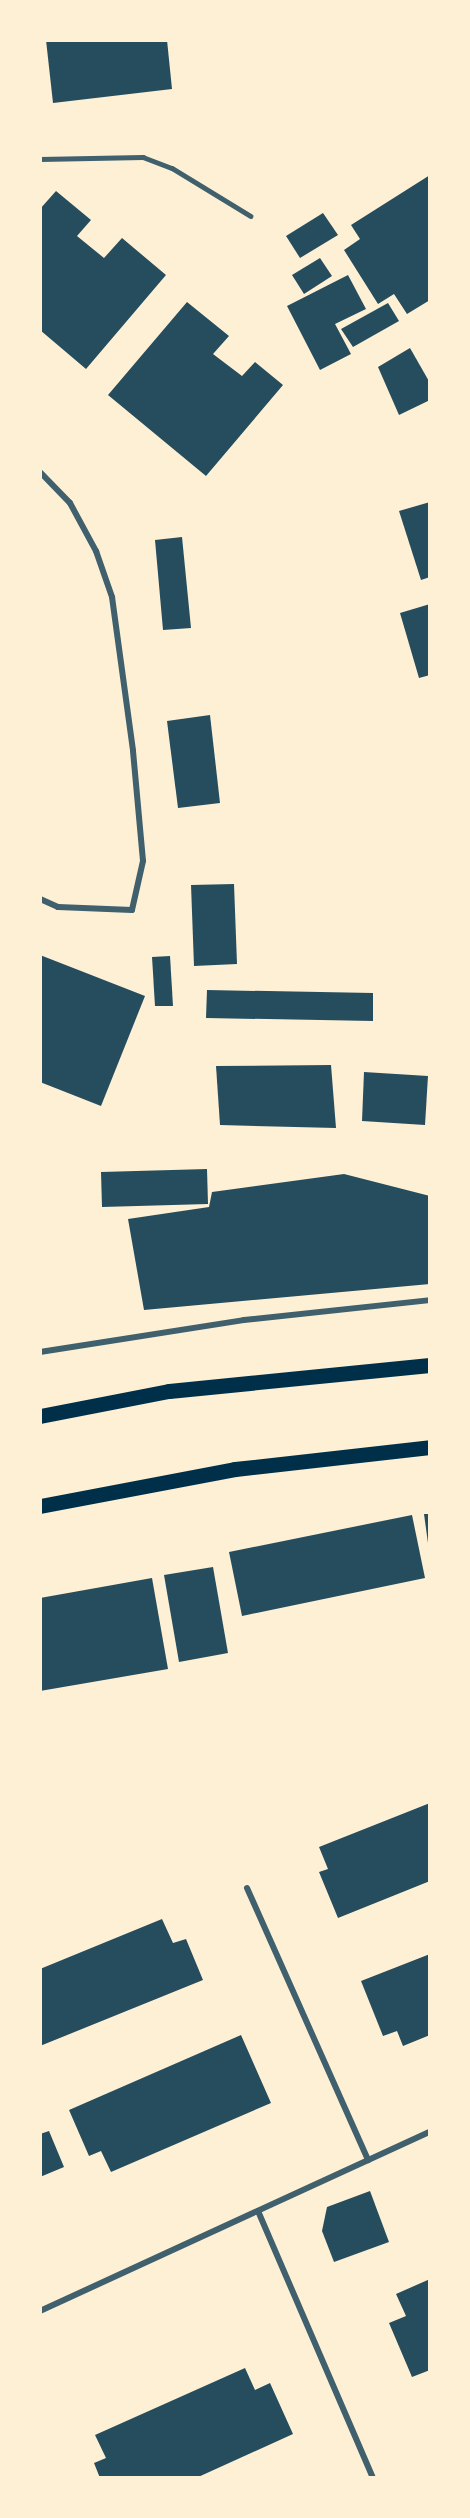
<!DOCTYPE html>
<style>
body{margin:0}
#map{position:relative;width:470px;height:2518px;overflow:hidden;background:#fdf0d5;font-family:"Times New Roman",serif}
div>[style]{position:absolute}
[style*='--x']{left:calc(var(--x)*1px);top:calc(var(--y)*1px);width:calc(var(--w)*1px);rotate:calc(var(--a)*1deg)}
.building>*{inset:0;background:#264d5e}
.service>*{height:4.5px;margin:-2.25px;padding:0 2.25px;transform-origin:2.25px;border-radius:2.25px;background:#3f606c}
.minor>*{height:6px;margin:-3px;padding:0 3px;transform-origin:3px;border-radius:3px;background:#3f606c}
.primary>*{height:15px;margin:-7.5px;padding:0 7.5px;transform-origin:7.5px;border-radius:7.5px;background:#003049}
span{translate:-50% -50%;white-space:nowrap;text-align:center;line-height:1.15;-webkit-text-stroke:5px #fdf0d5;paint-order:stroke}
.frame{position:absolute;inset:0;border:42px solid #fdf0d5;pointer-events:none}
</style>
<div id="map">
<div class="building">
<i style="clip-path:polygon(46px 40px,167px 40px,172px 89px,53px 103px)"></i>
<i style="clip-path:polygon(430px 175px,430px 300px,407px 314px,394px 294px,378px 304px,344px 250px,360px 239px,351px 225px)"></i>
<i style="clip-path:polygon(56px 191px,91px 220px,77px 236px,104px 258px,122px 238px,166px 275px,86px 369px,40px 330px,40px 209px)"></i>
<i style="clip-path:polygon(323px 213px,338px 235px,300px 258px,286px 236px)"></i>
<i style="clip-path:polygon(320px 258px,332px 276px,304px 294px,292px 275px)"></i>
<i style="clip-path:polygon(348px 275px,366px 309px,335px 324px,351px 354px,320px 370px,287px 306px)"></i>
<i style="clip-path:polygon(187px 302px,229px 336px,213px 354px,242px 376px,255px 362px,283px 385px,206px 476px,108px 395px)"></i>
<i style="clip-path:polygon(388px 303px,399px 321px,353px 347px,341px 329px)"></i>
<i style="clip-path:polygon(410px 348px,430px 383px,430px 400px,399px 415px,378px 367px)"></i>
<i style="clip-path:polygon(430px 502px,430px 577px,421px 580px,399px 511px)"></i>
<i style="clip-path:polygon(182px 537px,191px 628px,163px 630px,155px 540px)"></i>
<i style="clip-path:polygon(430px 604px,430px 675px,419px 678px,400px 613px)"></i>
<i style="clip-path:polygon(210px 715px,220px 803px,178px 808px,167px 721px)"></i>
<i style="clip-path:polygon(234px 884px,237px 964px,194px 966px,191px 885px)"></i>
<i style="clip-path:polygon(40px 955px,145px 996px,101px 1106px,40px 1082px)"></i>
<i style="clip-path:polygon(170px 956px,173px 1006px,155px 1006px,152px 957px)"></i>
<i style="clip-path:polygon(207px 990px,373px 993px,373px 1021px,206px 1018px)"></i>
<i style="clip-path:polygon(331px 1065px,336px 1128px,220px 1125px,216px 1066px)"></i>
<i style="clip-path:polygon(364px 1072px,428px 1076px,425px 1125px,362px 1121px)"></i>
<i style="clip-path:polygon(207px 1169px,208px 1204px,102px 1207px,101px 1172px)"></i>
<i style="clip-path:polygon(344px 1174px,430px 1196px,430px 1284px,144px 1310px,128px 1219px,209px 1207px,212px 1192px)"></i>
<i style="clip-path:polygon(424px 1514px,430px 1514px,430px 1543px,428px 1543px)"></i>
<i style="clip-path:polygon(412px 1515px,425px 1578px,242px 1616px,229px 1552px)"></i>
<i style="clip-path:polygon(213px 1567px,228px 1653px,179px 1662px,164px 1575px)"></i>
<i style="clip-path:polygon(152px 1578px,168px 1669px,40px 1691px,40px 1598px)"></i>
<i style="clip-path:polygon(430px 1803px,430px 1881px,338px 1918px,319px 1872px,328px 1869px,319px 1847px)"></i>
<i style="clip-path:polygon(162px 1919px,173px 1943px,186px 1939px,203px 1980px,40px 2046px,40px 1969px)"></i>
<i style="clip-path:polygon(430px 1954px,430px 2035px,403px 2046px,397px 2031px,383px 2036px,361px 1981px)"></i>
<i style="clip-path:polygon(241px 2035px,271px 2103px,111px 2172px,101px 2151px,89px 2156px,69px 2110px)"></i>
<i style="clip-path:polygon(49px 2131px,64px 2167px,40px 2177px,40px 2134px)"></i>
<i style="clip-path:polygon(370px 2191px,389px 2242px,334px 2262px,322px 2231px,327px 2207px)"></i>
<i style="clip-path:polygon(430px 2279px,430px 2370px,412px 2377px,389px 2323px,406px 2316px,396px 2294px)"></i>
<i style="clip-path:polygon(245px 2368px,255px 2390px,270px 2383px,293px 2434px,196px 2478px,100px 2478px,94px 2463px,106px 2458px,95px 2435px)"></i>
</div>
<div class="service">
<i style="--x:40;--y:159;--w:103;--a:-1.1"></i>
<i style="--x:143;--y:157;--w:31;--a:21"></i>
<i style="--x:172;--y:168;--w:92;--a:31.3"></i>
</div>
<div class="minor">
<i style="--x:40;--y:472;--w:43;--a:45.9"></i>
<i style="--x:70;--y:503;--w:55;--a:61.6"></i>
<i style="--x:96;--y:551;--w:49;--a:70.8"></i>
<i style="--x:112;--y:597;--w:155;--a:82.2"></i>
<i style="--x:133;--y:751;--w:110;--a:84.8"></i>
<i style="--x:143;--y:861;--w:50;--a:102.7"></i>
<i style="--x:132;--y:910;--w:74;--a:-177.7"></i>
<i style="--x:58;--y:907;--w:20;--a:-156"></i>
<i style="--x:40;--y:1352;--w:206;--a:-8.9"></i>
<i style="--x:244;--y:1320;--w:187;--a:-6.1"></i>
<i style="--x:247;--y:1888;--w:298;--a:66"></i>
<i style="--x:258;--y:2211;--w:291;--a:66.7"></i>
<i style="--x:40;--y:2311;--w:429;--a:-24.7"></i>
</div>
<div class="primary">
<i style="--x:40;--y:1416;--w:131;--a:-11"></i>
<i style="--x:169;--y:1391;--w:262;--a:-5.7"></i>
<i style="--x:40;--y:1506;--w:198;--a:-10.7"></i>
<i style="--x:235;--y:1469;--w:196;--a:-6.4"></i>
</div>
<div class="frame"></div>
</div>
